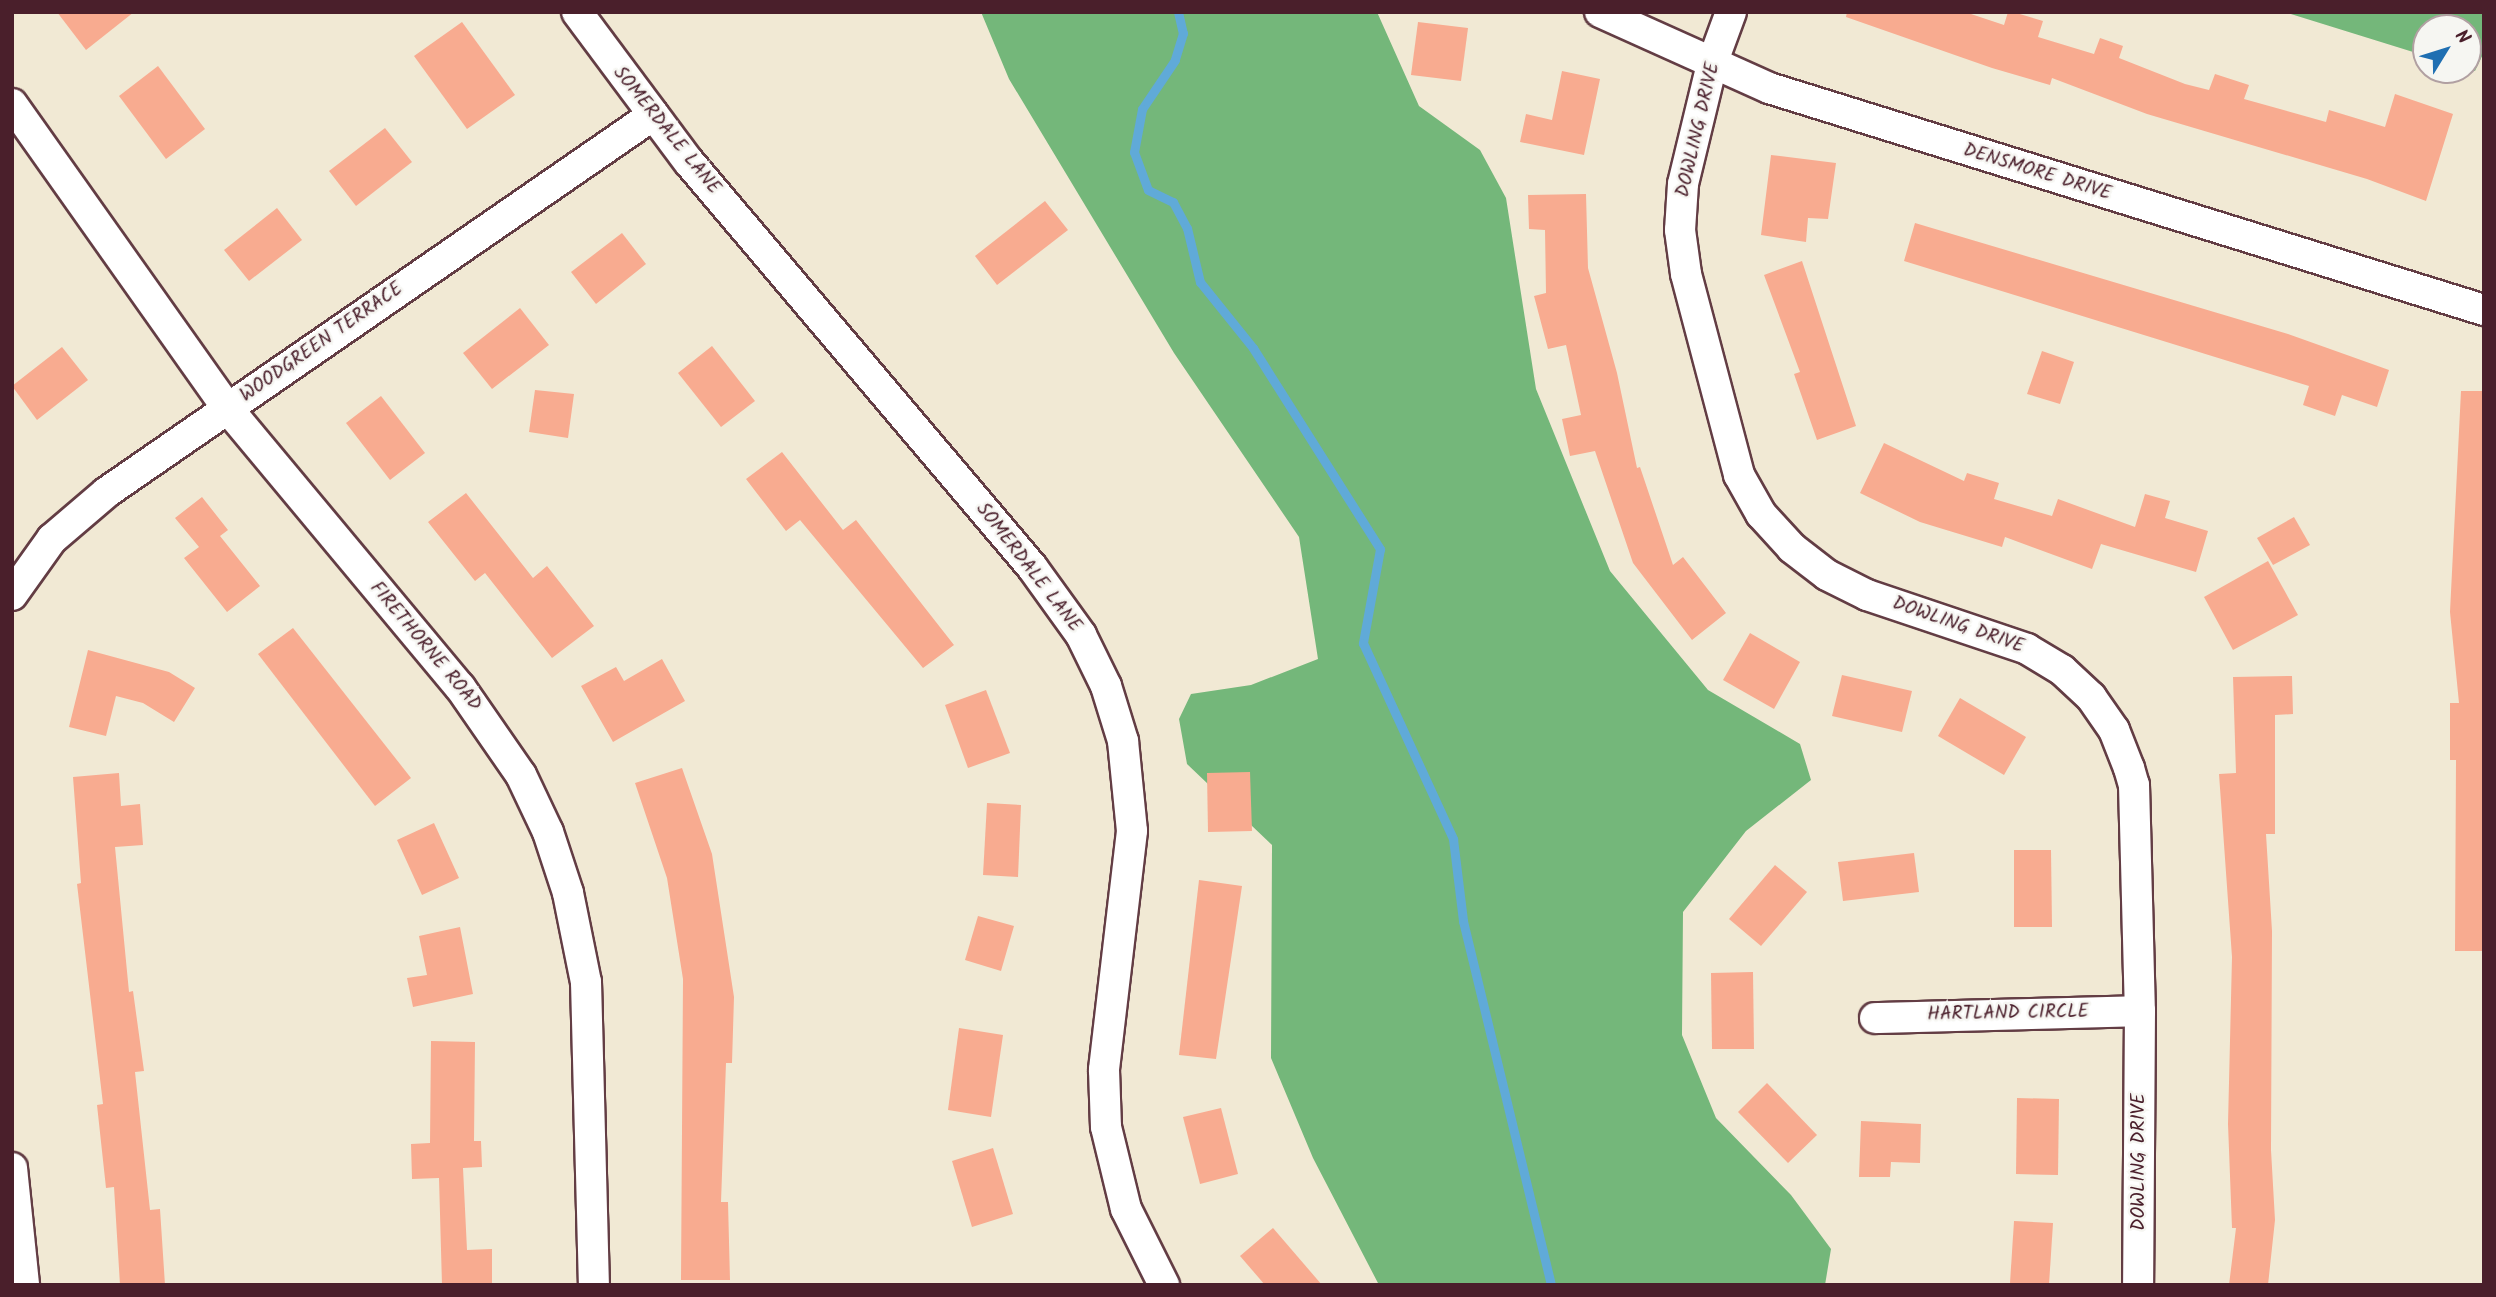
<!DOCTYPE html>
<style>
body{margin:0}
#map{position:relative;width:2496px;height:1297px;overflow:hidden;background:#f1e9d4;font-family:Kalam,sans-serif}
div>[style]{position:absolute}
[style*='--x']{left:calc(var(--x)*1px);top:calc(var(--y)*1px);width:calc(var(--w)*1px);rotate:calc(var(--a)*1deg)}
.forest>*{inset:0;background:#74b77a}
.stream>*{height:9px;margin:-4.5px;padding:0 4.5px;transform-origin:4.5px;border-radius:4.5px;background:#60aad8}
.building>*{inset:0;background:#f8ab90}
.roads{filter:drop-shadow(2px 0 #633d44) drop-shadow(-2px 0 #633d44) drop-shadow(0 2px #633d44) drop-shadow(0 -2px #633d44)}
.minor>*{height:30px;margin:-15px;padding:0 15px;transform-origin:15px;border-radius:15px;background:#fff}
span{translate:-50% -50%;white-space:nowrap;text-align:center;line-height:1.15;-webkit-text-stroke:5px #f6f6f2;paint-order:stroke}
.street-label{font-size:19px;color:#4a1f2b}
.frame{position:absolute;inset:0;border:14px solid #4a1f2b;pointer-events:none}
.north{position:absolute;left:2412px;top:14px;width:70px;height:70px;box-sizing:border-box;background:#f6f6f2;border:2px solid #b1a0a2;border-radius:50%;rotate:52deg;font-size:19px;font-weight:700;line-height:28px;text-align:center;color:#4a1f2b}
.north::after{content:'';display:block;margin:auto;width:24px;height:32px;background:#1f6fb2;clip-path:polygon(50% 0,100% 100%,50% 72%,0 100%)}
</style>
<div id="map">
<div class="forest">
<i style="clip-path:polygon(981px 12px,1377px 12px,1419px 106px,1480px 150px,1506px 198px,1536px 389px,1610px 571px,1708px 690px,1800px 744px,1811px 780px,1746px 831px,1683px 912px,1682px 1035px,1716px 1118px,1791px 1195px,1831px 1249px,1825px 1285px,1379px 1285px,1313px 1158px,1271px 1058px,1272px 845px,1187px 764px,1179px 719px,1191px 694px,1251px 685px,1318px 659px,1299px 537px,1174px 353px,1009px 79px)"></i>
<i style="clip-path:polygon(2284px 12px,2484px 12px,2484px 52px,2475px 71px,2468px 69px,2468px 28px,2426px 28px,2426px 56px)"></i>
</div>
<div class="stream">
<i style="--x:1178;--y:12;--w:22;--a:77"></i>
<i style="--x:1183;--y:33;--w:28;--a:107"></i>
<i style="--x:1175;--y:60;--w:59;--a:124"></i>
<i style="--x:1142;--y:109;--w:44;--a:100.5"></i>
<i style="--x:1134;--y:152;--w:40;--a:69.8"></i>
<i style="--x:1148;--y:190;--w:28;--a:26"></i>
<i style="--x:1173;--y:202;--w:30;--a:62"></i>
<i style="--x:1187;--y:228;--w:56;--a:76.5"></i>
<i style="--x:1200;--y:282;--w:85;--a:51.2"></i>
<i style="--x:1253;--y:348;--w:238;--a:57.7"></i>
<i style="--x:1380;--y:549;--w:96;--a:100.3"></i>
<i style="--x:1363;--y:643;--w:216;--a:65.3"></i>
<i style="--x:1453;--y:839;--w:83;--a:83"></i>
<i style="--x:1463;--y:921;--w:374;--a:76.4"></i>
</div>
<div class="building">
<i style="clip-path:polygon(57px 12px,134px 12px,86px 50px)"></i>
<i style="clip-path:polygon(1847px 12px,1965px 12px,2004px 25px,2008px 12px,2013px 12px,2043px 21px,2038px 37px,2094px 54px,2100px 38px,2123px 46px,2119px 58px,2185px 84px,2209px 90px,2215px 74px,2249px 85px,2244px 99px,2326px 122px,2329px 110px,2385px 127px,2395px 94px,2453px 114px,2426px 201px,2367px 179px,2147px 114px,2052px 78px,2050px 85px,1992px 68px,1846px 17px)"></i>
<i style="clip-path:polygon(462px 22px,515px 95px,467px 129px,414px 56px)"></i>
<i style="clip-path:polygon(1418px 22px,1468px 28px,1461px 81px,1411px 75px)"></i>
<i style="clip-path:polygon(158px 66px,205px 129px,166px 159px,119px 96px)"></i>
<i style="clip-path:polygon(1562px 71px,1600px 79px,1584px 155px,1520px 142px,1526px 114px,1552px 120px)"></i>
<i style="clip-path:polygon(385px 128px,412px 162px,356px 206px,329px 171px)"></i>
<i style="clip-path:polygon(1771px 155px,1836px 163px,1828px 219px,1808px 218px,1806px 242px,1761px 235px)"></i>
<i style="clip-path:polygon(1586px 194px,1588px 268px,1617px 373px,1637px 468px,1640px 467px,1673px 565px,1683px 557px,1726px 613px,1692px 640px,1633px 563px,1595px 451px,1570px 456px,1562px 419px,1581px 415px,1566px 345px,1548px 349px,1534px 296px,1546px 293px,1545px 230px,1529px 229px,1528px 195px)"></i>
<i style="clip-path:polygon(1045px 201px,1068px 230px,997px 285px,975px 256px)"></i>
<i style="clip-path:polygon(277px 208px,302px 240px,249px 281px,224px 250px)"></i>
<i style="clip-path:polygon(1915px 223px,2288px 334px,2389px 370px,2377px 407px,2342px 395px,2335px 416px,2303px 405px,2309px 386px,1904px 261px)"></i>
<i style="clip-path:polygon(622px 233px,646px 264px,596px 304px,571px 272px)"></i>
<i style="clip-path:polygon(1802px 261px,1856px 426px,1817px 440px,1794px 374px,1800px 372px,1764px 275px)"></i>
<i style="clip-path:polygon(520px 308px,549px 345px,492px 389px,463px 353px)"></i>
<i style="clip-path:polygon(712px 346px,755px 401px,721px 427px,678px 373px)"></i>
<i style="clip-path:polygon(62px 347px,88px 380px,37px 420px,12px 386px)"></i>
<i style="clip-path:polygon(2042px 351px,2074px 362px,2060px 404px,2027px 394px)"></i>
<i style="clip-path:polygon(535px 390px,574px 394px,568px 438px,529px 432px)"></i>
<i style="clip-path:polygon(2461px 391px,2484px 391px,2484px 951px,2455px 951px,2456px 760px,2450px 760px,2450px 703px,2459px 703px,2450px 612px)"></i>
<i style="clip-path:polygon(381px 396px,425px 453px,390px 480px,346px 423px)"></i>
<i style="clip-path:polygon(1884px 443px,1964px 481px,1967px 473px,1999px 483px,1994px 499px,2052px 516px,2058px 499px,2135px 527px,2145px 494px,2170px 501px,2165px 518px,2208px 531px,2196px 572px,2101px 544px,2092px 569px,2005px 537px,2002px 547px,1920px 522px,1860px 493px)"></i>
<i style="clip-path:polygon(782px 452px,843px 530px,856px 520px,954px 645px,923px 668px,800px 520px,786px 531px,746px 479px)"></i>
<i style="clip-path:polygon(466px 493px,533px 578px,547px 566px,594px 626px,552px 658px,485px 573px,475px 581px,428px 522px)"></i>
<i style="clip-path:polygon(202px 497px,228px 530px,220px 536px,260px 586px,227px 612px,184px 558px,199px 547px,175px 518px)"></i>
<i style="clip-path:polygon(2294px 517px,2310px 545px,2273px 565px,2257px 538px)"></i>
<i style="clip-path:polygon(2268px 561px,2298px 615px,2233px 650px,2204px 597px)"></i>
<i style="clip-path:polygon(293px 628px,411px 778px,375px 806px,258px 654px)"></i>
<i style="clip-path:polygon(1750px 633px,1800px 662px,1774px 709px,1723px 680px)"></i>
<i style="clip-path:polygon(88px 650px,169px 672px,195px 688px,174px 722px,143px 703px,116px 696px,106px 736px,69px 727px)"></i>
<i style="clip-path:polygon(662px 659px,685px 701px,613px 742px,581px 686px,616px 667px,624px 681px)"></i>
<i style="clip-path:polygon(1842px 675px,1912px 691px,1902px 732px,1832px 716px)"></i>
<i style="clip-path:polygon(2292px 676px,2293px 714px,2275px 715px,2275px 834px,2266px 834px,2272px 931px,2271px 1150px,2275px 1220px,2268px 1285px,2229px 1285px,2236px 1228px,2232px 1228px,2228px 1124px,2232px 957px,2219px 774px,2236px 773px,2233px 677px)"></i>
<i style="clip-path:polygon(986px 690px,1010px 753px,968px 768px,945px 705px)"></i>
<i style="clip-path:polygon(1960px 698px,2026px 737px,2004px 775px,1938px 736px)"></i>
<i style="clip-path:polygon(682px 768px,712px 854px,734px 997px,732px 1063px,726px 1063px,721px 1202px,728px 1202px,730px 1280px,681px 1280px,683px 979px,667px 878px,635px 783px)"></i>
<i style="clip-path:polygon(1250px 772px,1252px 831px,1208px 832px,1207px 773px)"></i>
<i style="clip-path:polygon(119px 773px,121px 806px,140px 804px,143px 845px,115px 847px,129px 992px,133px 991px,144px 1071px,135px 1072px,150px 1210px,160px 1209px,165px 1285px,120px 1285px,114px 1187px,106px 1188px,97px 1105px,103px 1104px,77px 884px,81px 883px,73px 777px)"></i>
<i style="clip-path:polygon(987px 803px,1021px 805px,1018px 877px,983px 875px)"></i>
<i style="clip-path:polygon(434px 823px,459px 878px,422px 895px,397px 840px)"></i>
<i style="clip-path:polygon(2014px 850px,2051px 850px,2052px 927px,2014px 927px)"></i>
<i style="clip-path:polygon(1914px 853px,1919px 892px,1843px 901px,1838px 862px)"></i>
<i style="clip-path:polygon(1775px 865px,1807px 892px,1761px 946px,1729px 919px)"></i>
<i style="clip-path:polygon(1199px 880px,1242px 886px,1216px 1059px,1179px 1055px)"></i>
<i style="clip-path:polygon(978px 916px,1014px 926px,1001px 971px,965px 960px)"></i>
<i style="clip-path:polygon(460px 927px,473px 994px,413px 1007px,407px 978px,427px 975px,419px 936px)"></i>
<i style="clip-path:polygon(1753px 972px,1754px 1049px,1712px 1049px,1711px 973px)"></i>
<i style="clip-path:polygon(959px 1028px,1003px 1035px,991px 1117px,948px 1110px)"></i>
<i style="clip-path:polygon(431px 1041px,475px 1042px,474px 1141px,481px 1141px,482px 1167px,463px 1168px,467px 1250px,492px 1249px,492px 1285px,442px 1285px,439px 1178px,412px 1179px,411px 1144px,430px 1143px)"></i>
<i style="clip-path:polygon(1767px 1083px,1817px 1135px,1788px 1163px,1738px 1112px)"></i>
<i style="clip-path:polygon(2017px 1098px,2059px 1099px,2058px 1175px,2016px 1174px)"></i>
<i style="clip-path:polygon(1221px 1108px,1238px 1174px,1200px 1184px,1183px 1117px)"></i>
<i style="clip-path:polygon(1861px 1121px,1921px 1124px,1920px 1163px,1891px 1162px,1890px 1177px,1859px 1177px)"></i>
<i style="clip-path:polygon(993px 1148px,1013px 1214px,972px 1227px,952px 1161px)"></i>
<i style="clip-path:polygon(2014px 1221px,2053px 1223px,2049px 1285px,2010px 1283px)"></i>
<i style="clip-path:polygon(1273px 1228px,1322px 1285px,1265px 1285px,1240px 1256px)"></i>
</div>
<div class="roads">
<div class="minor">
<i style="--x:577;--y:12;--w:187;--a:53.3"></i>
<i style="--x:689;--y:162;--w:531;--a:49.74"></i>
<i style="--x:1032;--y:567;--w:84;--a:54.2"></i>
<i style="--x:1081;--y:635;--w:57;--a:63.9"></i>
<i style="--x:1106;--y:686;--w:58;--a:72.8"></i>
<i style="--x:1123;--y:741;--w:90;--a:84.3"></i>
<i style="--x:1132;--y:831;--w:241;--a:96.7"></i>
<i style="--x:1104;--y:1070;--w:57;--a:88"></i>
<i style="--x:1106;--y:1127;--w:84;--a:76.3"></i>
<i style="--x:1126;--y:1209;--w:85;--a:63.4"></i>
<i style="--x:1600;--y:12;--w:185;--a:24.2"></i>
<i style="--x:1769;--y:88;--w:749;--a:17.25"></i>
<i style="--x:1731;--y:12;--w:55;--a:110.1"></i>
<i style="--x:1712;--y:64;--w:123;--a:103.6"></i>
<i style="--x:1683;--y:184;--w:46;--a:93.7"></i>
<i style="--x:1680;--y:230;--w:44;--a:82.2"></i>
<i style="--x:1686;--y:274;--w:208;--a:75.2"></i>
<i style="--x:1739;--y:475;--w:45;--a:60.6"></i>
<i style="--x:1761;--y:514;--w:46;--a:47.6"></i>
<i style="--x:1792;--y:548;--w:44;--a:37.6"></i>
<i style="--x:1827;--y:575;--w:45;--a:26.6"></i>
<i style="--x:1867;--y:595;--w:169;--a:18.6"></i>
<i style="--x:2027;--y:649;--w:41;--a:31"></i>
<i style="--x:2062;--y:670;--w:40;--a:43"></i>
<i style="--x:2091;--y:697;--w:40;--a:55.1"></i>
<i style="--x:2114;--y:730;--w:41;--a:68.5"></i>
<i style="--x:2129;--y:768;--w:18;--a:74"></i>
<i style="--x:2134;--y:785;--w:226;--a:88.5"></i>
<i style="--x:2140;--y:1011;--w:274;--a:90.4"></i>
<i style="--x:12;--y:104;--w:374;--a:54.7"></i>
<i style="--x:228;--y:409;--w:362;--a:50.2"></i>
<i style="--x:460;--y:687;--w:107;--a:55.3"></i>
<i style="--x:521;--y:775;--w:63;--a:64.7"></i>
<i style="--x:548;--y:832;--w:64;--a:71.8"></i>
<i style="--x:568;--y:893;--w:91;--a:78.6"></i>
<i style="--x:586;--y:982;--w:303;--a:88.5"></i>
<i style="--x:12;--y:595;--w:69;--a:-54.5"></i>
<i style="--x:52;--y:539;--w:72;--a:-40.5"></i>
<i style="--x:107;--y:492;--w:664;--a:-34.62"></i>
<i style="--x:1875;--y:1018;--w:265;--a:-1.5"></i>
<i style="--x:12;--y:1168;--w:118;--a:84.1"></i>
</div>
</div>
<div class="street-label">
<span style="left:1699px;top:130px;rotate:-77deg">DOWLING DRIVE</span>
<span style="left:666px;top:131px;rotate:51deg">SOMERDALE LANE</span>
<span style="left:2037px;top:173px;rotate:17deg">DENSMORE DRIVE</span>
<span style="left:322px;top:343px;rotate:-35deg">WOODGREEN TERRACE</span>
<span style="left:1028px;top:568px;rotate:52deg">SOMERDALE LANE</span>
<span style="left:1958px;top:626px;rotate:19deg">DOWLING DRIVE</span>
<span style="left:425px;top:647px;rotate:50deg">FIRETHORNE ROAD</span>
<span style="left:2008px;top:1014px;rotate:-1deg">HARTLAND CIRCLE</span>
<span style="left:2140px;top:1162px;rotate:-90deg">DOWLING DRIVE</span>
</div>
<div class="frame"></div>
<div class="north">N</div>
</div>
